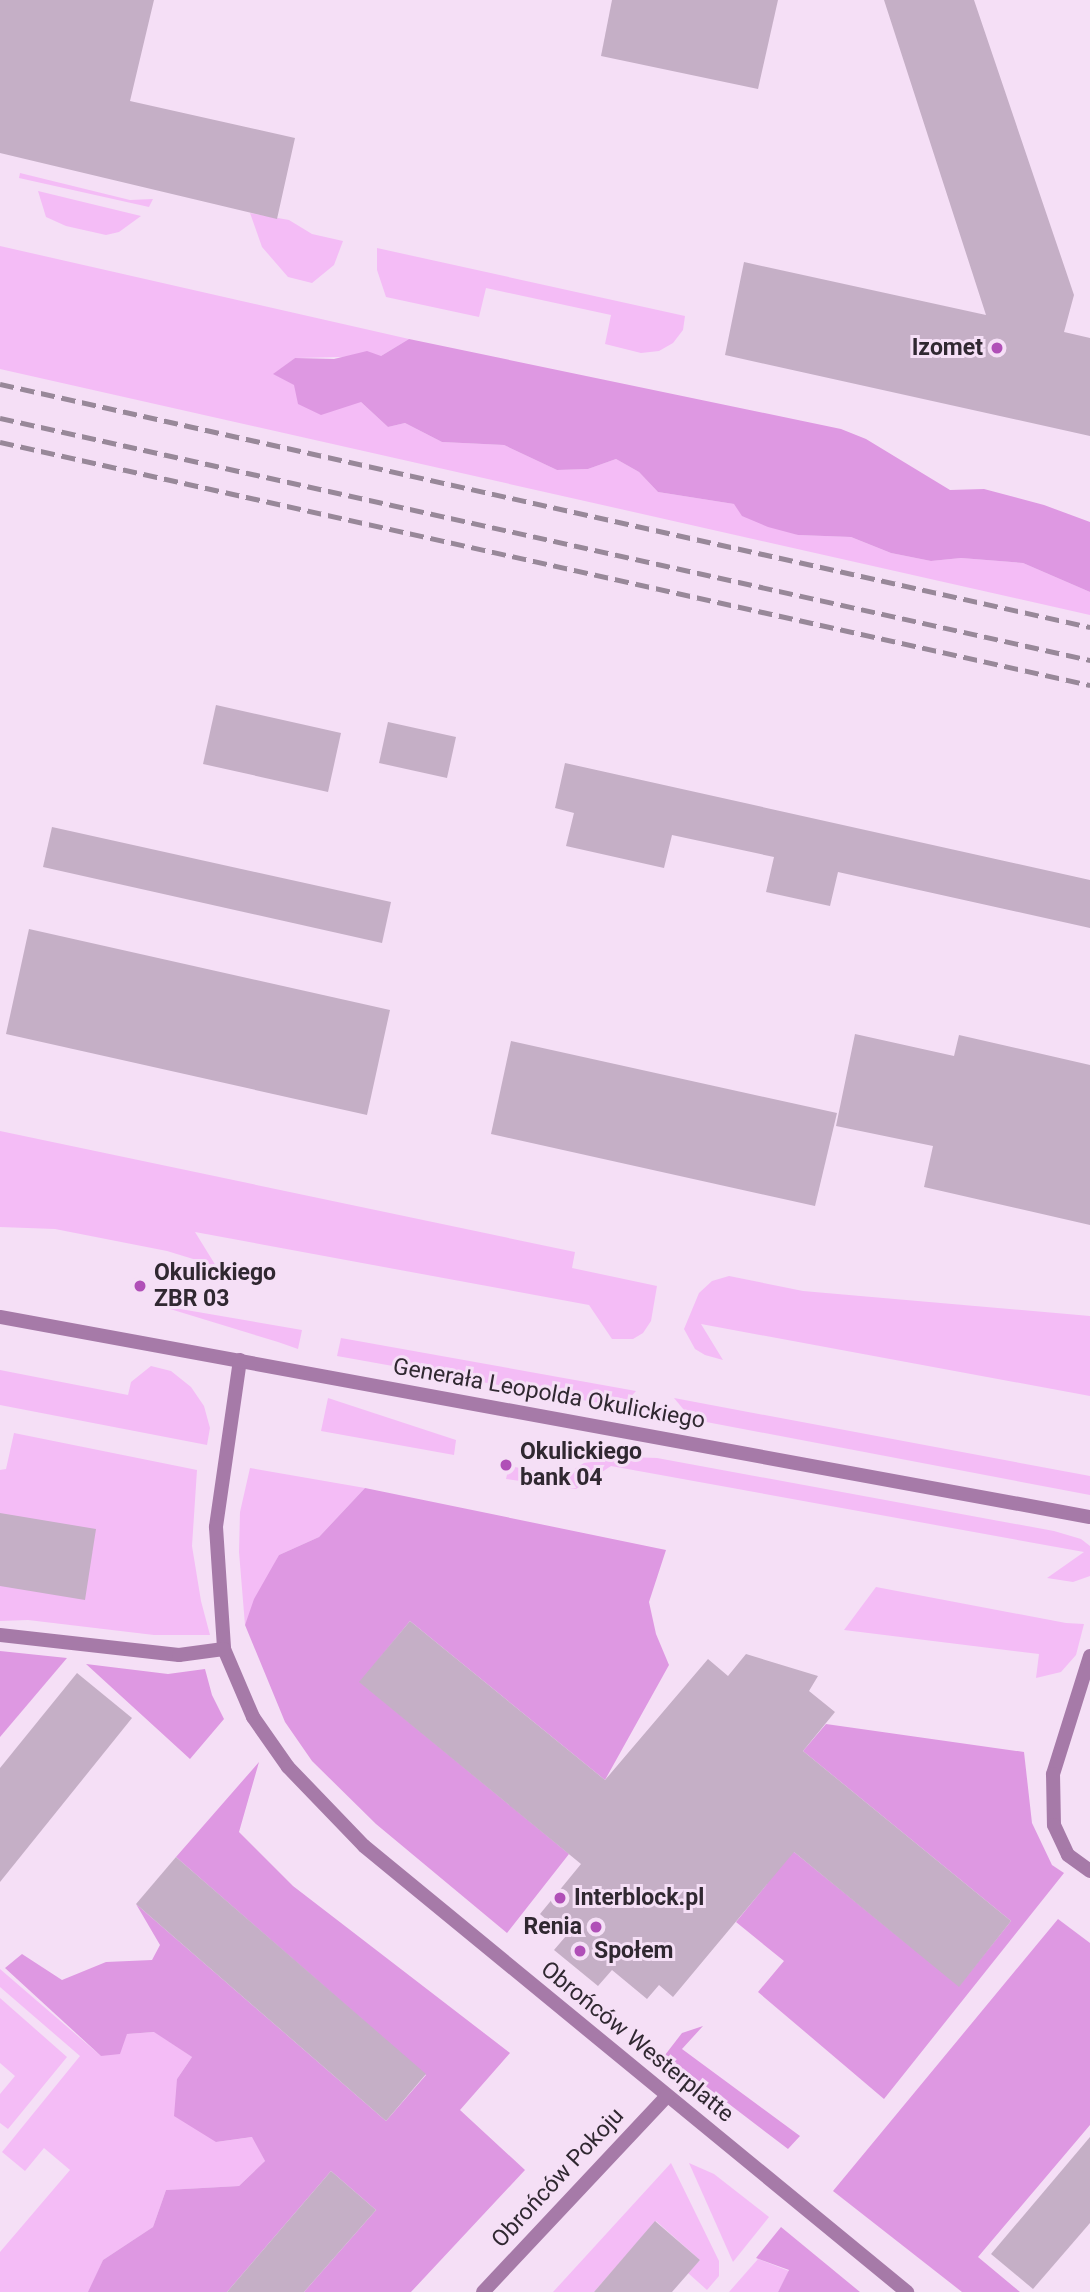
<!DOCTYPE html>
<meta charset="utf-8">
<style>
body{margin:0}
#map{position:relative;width:1090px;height:2292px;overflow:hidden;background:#f5dff6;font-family:Roboto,sans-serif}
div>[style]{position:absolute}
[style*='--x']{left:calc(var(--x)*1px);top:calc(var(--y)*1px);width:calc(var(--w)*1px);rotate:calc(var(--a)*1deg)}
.green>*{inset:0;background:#f4bcf6}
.forest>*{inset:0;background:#de98e2}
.building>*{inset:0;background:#c5afc6}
.minor>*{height:14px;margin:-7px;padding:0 7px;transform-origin:7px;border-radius:7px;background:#a67aa8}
.tertiary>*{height:14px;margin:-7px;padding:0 7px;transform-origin:7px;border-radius:7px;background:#a67aa8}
.rail>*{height:5px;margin-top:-2.5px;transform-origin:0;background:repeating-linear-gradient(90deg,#988899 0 14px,transparent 0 21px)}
.dots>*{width:19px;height:19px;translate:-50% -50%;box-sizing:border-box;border:4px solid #f5dff6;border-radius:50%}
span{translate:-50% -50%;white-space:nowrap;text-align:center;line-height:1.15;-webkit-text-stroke:6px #f5dff6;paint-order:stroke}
.poi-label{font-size:23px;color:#302831;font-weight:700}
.right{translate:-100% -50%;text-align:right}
.left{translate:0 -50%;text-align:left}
.street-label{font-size:23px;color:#302831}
</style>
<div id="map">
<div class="green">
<i style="clip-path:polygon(20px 173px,130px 200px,153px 199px,149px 207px,19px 178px)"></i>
<i style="clip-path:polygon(38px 191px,141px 216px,119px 232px,106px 235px,66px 226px,46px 217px)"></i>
<i style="clip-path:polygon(250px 213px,289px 220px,312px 234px,343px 241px,334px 265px,312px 283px,288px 277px,262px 247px)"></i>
<i style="clip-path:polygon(0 246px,409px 339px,381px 356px,295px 358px,274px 374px,295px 385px,361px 402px,388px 427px,405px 423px,442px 442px,504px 445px,557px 470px,588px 469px,616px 459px,639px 472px,658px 492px,734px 504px,798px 535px,851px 537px,891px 553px,931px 561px,961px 558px,1023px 563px,1090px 592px,1090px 615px,0 369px)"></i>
<i style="clip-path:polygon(377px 248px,685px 316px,683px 330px,673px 343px,659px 351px,641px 353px,605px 344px,611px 315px,486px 288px,479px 317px,386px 297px,377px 270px)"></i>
<i style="clip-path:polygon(0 1131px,575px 1252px,572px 1268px,657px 1286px,651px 1321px,643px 1333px,633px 1339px,612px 1339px,589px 1305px,195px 1232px,216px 1266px,167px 1251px,55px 1229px,0 1227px)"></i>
<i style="clip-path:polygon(729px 1276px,803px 1291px,1090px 1316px,1090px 1396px,701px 1324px,723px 1360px,705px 1355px,695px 1349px,684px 1329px,699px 1293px,712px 1281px)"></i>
<i style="clip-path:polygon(157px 1305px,302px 1330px,298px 1349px,278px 1342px)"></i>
<i style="clip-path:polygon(341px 1338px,636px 1391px,625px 1403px,605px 1404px,337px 1356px)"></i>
<i style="clip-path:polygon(151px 1366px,171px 1371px,191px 1387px,204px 1406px,210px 1428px,207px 1445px,0 1405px,0 1370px,128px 1395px,131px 1382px)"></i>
<i style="clip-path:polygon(328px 1398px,456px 1440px,454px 1455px,321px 1431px)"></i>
<i style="clip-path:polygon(674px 1398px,1090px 1476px,1090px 1495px,701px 1421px,689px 1416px)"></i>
<i style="clip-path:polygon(14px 1433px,197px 1470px,192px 1546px,201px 1601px,210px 1635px,154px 1635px,28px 1620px,0 1621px,0 1470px,6px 1469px)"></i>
<i style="clip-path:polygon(628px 1457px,657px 1458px,1054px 1531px,1081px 1539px,1090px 1546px,1090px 1576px,1073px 1582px,1047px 1578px,1084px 1552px,611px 1466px,576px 1489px,506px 1479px,509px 1466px,564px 1476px,584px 1463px)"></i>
<i style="clip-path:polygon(250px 1468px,365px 1488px,319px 1537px,279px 1555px,245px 1625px,239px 1552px,240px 1512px)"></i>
<i style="clip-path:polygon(876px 1587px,1066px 1623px,1084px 1624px,1076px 1655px,1061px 1672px,1036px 1678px,1039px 1654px,844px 1630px)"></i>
<i style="clip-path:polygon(0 1969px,101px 2056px,127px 2034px,155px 2032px,192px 2057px,177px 2079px,216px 2142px,253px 2137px,265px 2161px,239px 2186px,166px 2190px,153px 2227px,103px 2260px,89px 2292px,0 2292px,0 2252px,70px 2170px,44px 2148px,25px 2171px,2px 2152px,80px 2056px,0 1987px)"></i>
<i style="clip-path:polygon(0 1998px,67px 2057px,8px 2129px,0 2123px,0 2094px,15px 2076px,0 2063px)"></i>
<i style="clip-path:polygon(671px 2163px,719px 2261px,719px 2276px,707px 2290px,688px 2273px,700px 2260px,656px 2221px,594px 2292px,553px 2292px)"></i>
<i style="clip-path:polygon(689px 2163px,714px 2174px,769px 2217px,733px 2262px)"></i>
<i style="clip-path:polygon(758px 2259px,789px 2271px,778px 2292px,729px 2292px)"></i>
</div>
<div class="forest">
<i style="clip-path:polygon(409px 339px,841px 429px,866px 439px,950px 490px,984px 489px,1044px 505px,1090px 522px,1090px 592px,1023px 563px,961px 558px,931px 561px,891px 553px,851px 537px,798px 535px,768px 527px,742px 516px,734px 504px,658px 492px,639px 472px,616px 459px,588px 469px,557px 470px,504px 445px,442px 442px,405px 423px,388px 427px,361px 402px,321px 415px,298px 404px,294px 385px,273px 374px,295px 358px,334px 359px,367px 351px,381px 356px)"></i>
<i style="clip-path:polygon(365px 1488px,666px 1550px,649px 1602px,656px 1634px,669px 1665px,605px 1780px,410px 1621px,360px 1682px,569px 1854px,507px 1933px,376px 1824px,312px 1761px,285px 1722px,245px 1625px,254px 1599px,279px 1555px,319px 1537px)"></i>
<i style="clip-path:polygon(0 1651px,67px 1658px,0 1737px)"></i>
<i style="clip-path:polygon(86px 1664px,168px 1674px,205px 1669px,212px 1695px,224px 1719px,190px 1759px)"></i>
<i style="clip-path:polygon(826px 1724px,1024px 1752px,1032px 1823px,1052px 1865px,1064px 1873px,884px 2099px,758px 1992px,784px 1961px,736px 1922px,767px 1884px,751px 1817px,959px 1986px,1011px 1921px,803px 1751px)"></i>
<i style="clip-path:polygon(259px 1762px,239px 1832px,293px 1886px,510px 2053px,460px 2110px,525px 2170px,411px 2292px,304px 2292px,376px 2210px,331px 2171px,227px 2292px,88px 2292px,103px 2260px,153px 2227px,166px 2190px,239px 2186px,265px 2161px,252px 2137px,216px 2142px,174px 2116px,177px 2079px,192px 2057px,154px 2032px,127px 2034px,120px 2054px,101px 2056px,5px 1968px,22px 1954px,62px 1980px,106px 1962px,152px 1960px,160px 1945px,136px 1904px,386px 2121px,426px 2075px,176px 1857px)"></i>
<i style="clip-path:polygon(1058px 1919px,1090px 1943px,1090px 2125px,978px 2257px,1020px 2292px,962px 2292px,833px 2191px)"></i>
<i style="clip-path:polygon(703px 2026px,682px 2049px,800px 2136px,788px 2149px,665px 2055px,682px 2033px)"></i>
<i style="clip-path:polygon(781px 2227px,860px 2292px,778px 2292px,789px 2270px,756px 2258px)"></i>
</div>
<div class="building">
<i style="clip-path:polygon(0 0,154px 0,130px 101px,295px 138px,277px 219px,0 153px)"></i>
<i style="clip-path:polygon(612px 0,778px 0,758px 89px,601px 56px)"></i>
<i style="clip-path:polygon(884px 0,974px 0,1074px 295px,1064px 332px,1090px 338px,1090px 436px,725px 355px,744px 262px,986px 315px)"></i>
<i style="clip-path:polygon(216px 705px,341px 733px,328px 792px,203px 764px)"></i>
<i style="clip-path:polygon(388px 722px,456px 737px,447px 778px,379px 763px)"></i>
<i style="clip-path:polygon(565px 763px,1090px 880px,1090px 928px,838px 872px,830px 906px,766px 892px,774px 857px,672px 835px,664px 868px,566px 846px,574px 813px,555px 808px)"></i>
<i style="clip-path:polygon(52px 827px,391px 902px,382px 943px,43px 867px)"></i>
<i style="clip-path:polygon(29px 929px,390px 1010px,367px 1115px,6px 1034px)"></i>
<i style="clip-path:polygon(855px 1034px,954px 1056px,959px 1035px,1090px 1065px,1090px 1225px,924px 1187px,933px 1146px,836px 1126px)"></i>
<i style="clip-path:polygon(511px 1041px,837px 1113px,815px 1206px,491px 1134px)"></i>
<i style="clip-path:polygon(0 1513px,96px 1529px,85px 1600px,0 1586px)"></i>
<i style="clip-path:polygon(410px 1621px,605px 1780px,708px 1659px,728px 1676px,746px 1654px,818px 1676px,809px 1691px,835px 1712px,803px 1751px,1011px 1921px,959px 1987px,794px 1852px,673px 1997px,659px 1985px,647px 1999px,612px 1970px,598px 1986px,554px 1950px,566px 1936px,540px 1914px,581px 1864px,359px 1682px)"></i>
<i style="clip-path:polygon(77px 1673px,132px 1718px,0 1882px,0 1768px)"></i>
<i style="clip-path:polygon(176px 1857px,426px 2074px,386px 2121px,136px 1904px)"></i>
<i style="clip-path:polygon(1090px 2137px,1090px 2223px,1033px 2289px,991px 2254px)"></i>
<i style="clip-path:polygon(331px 2171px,376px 2210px,304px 2292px,227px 2292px)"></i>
<i style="clip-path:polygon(655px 2221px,700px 2260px,672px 2292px,594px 2292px)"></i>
</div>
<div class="minor">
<i style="--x:240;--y:1360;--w:169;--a:98.2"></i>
<i style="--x:216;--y:1527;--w:122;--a:86.2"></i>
<i style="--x:224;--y:1649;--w:74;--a:66.9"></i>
<i style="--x:253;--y:1717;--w:61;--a:55"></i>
<i style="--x:288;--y:1767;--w:110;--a:46.1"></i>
<i style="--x:364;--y:1846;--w:703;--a:39.4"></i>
<i style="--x:0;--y:1635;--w:180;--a:6.4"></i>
<i style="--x:179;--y:1655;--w:45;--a:-7.6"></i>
<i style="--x:1090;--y:1656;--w:124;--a:107.4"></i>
<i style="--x:1053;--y:1774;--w:51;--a:88.9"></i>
<i style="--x:1054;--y:1825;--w:33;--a:65"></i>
<i style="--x:1068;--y:1855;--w:27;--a:36"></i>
<i style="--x:483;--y:2292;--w:269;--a:-46.8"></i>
</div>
<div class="tertiary">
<i style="--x:0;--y:1317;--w:1108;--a:10.4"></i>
</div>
<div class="rail">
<i style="--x:0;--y:384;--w:1117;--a:12.57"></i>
<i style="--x:0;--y:418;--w:1117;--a:12.52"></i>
<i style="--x:0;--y:442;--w:1117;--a:12.57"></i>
</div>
<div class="dots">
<i style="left:997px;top:348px;background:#b04fb7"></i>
<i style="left:140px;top:1286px;background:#b04fb7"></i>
<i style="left:506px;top:1465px;background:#b04fb7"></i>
<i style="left:560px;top:1898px;background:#b04fb7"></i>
<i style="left:596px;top:1927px;background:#b04fb7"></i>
<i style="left:580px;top:1951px;background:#b04fb7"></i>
</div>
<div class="poi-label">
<span class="right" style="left:983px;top:348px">Izomet</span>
<span class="left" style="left:154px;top:1286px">Okulickiego<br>ZBR 03</span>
<span class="left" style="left:520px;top:1465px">Okulickiego<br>bank 04</span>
<span class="left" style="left:574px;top:1898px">Interblock.pl</span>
<span class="right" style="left:582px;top:1927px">Renia</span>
<span class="left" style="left:594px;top:1951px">Społem</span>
</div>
<div class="street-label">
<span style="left:549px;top:1394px;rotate:10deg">Generała Leopolda Okulickiego</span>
<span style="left:637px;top:2042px;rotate:39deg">Obrońców Westerplatte</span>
<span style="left:558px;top:2178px;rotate:-47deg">Obrońców Pokoju</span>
</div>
</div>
